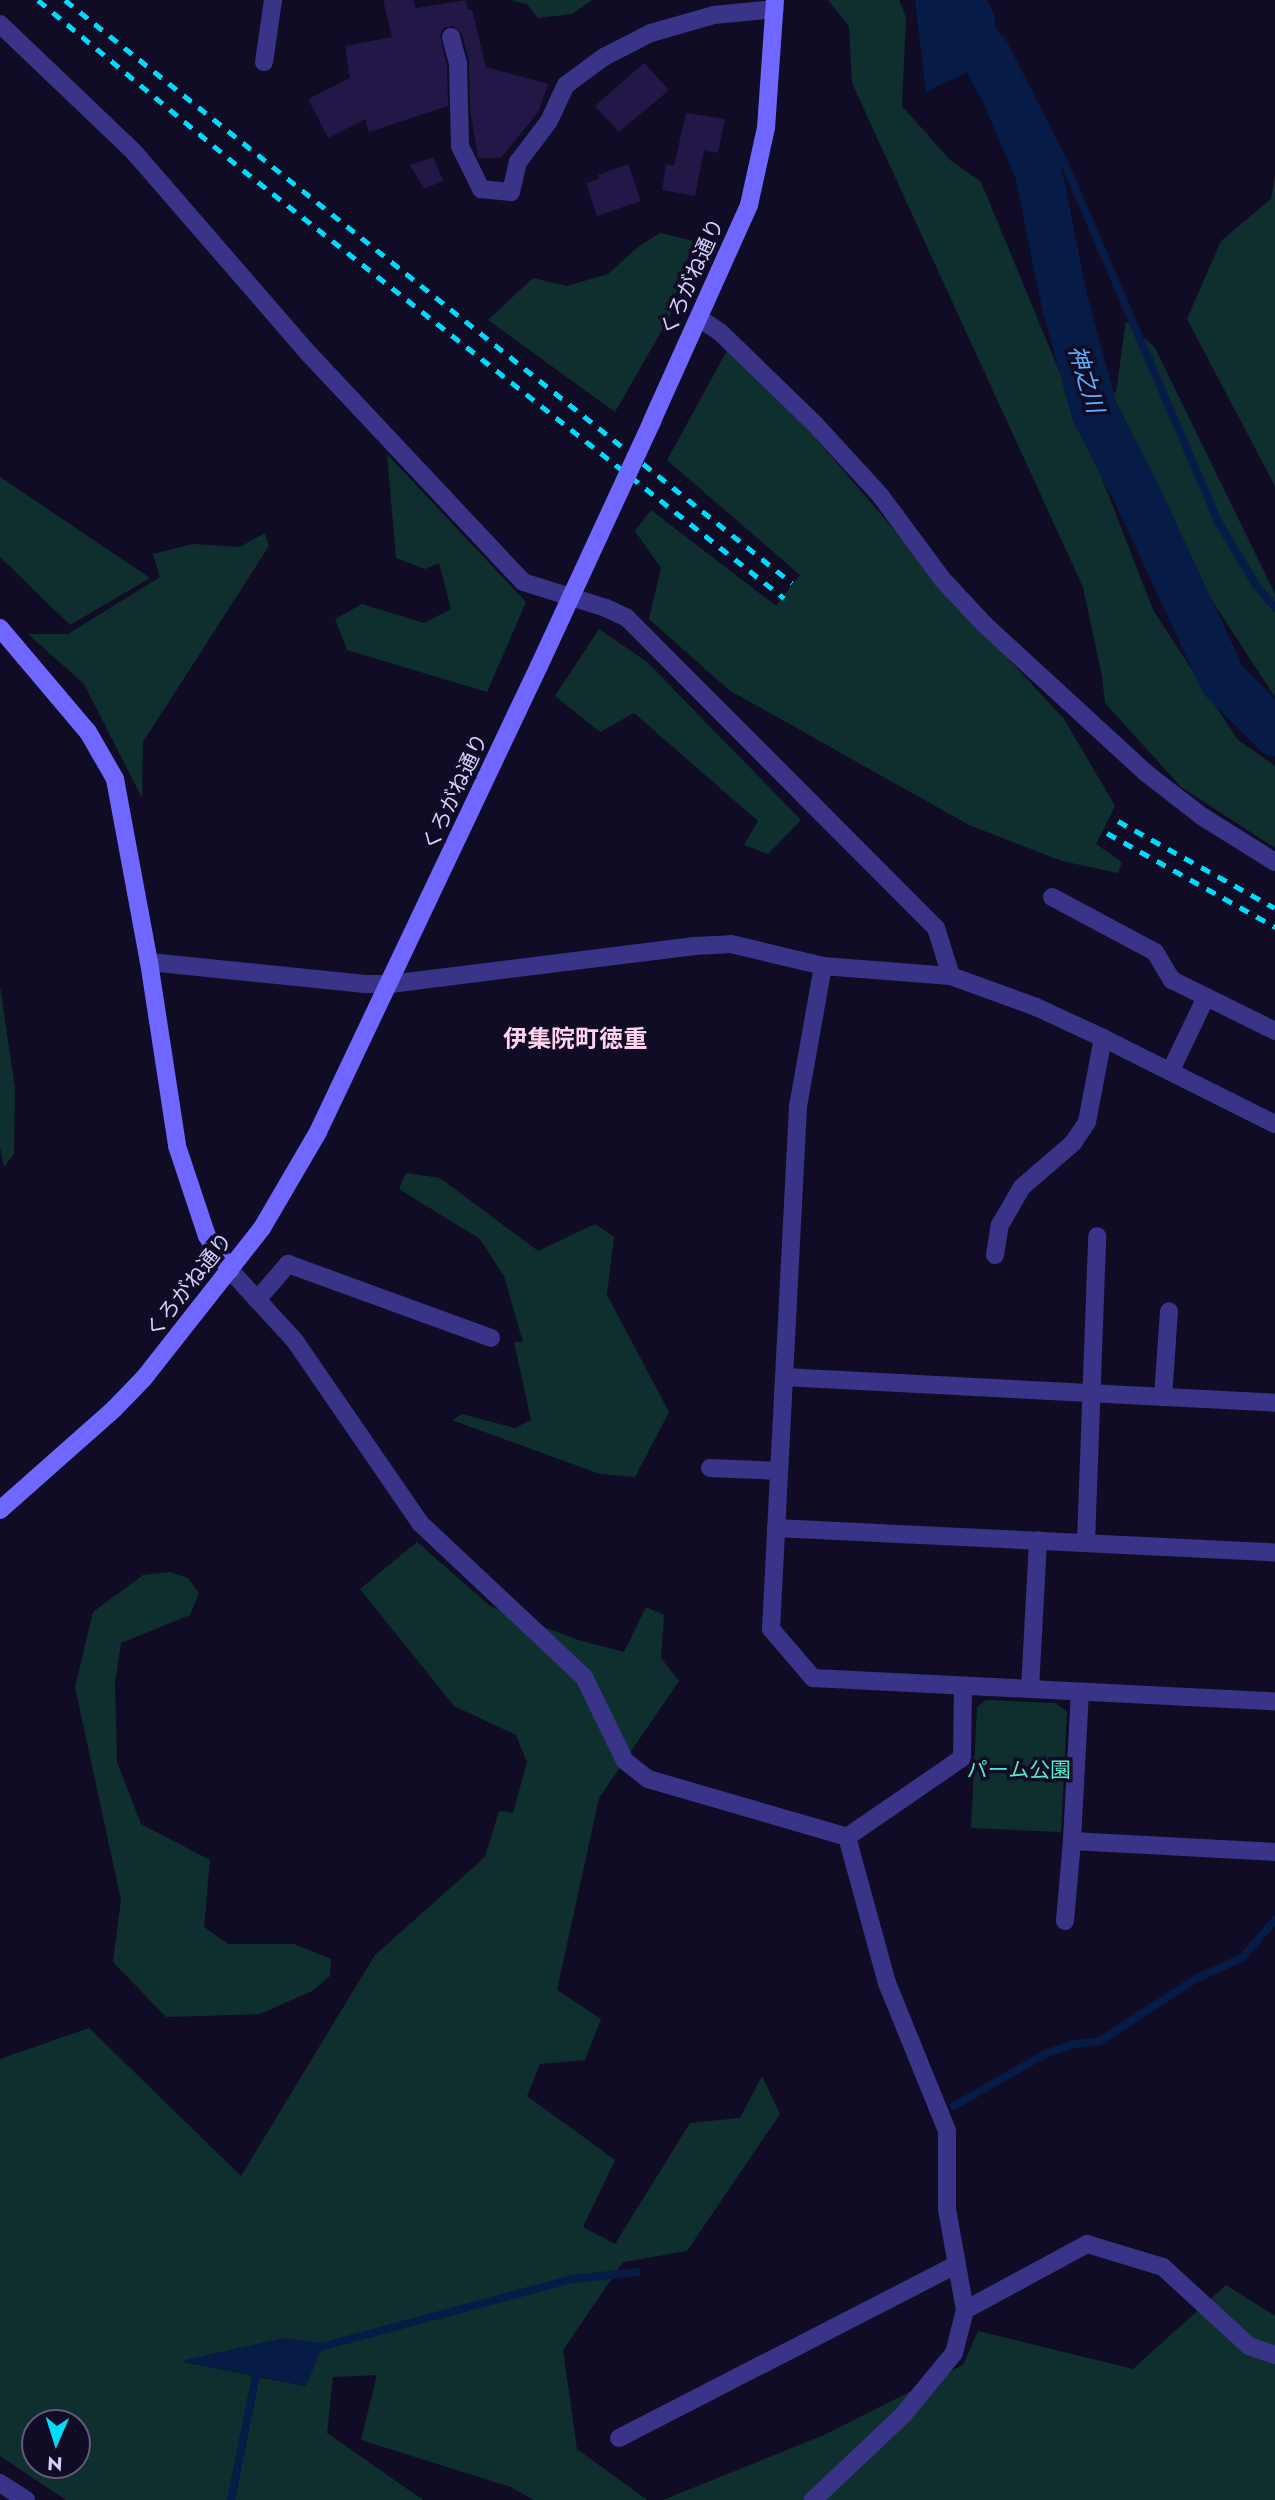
<!DOCTYPE html>
<meta charset="utf-8">
<style>
body{margin:0}
#map{position:relative;width:1275px;height:2500px;overflow:hidden;background:#110c25;font-family:Jost,"Noto Sans JP",sans-serif}
div>[style]{position:absolute}
[style*='--x']{left:calc(var(--x)*1px);top:calc(var(--y)*1px);width:calc(var(--w)*1px);rotate:calc(var(--a)*1deg)}
.green>*{inset:0;background:#0f2f2f}
.water>*{inset:0;background:#061b45}
.stream>*{height:8px;margin:-4px;padding:0 4px;transform-origin:4px;border-radius:4px;background:#061b45}
.river>*{height:47px;margin:-23.5px;padding:0 23.5px;transform-origin:23.5px;border-radius:23.5px;background:#061b45}
.building>*{inset:0;background:#221747}
.street>*{height:18px;margin:-9px;padding:0 9px;transform-origin:9px;border-radius:9px;background:#393488}
.secondary>*{height:18px;margin:-9px;padding:0 9px;transform-origin:9px;border-radius:9px;background:#6f67ff}
.rail>*{height:5px;margin-top:-2.5px;transform-origin:0;background:repeating-linear-gradient(90deg,#00dcfb 0 10px,transparent 0 19px)}
.secondary-bridge>*{height:18px;margin:-9px;padding:0 9px;transform-origin:9px;border-radius:9px;background:#6f67ff}
span{translate:-50% -50%;white-space:nowrap;text-align:center;line-height:1.15;-webkit-text-stroke:7px #110c25;paint-order:stroke}
.street-label{font-size:21px;color:#d7d0ff}
.park-label{font-size:21px;color:#52e9c7}
.water-label{font-size:23px;color:#5eb1ff;font-style:italic}
.quarter-label{font-size:24px;color:#ffd2ee;font-weight:700}
.north{position:absolute;left:21px;top:2409px;width:70px;height:70px;box-sizing:border-box;background:#110c25;border:2px solid #605a7c;border-radius:50%;rotate:183deg;font-size:19px;font-weight:700;line-height:28px;text-align:center;color:#d7d0ff}
.north::after{content:'';display:block;margin:auto;width:24px;height:32px;background:#00dcfb;clip-path:polygon(50% 0,100% 100%,50% 72%,0 100%)}
</style>
<div id="map">
<div class="green">
<i style="clip-path:polygon(510px 0,592px 0,572px 14px,538px 18px,527px 4px)"></i>
<i style="clip-path:polygon(828px 0,899px 0,906px 17px,902px 106px,950px 160px,981px 182px,1081px 424px,1153px 610px,1237px 739px,1275px 766px,1275px 848px,1181px 787px,1105px 703px,1102px 676px,1083px 587px,852px 83px,849px 26px)"></i>
<i style="clip-path:polygon(1275px 176px,1275px 486px,1187px 319px,1221px 241px,1271px 199px)"></i>
<i style="clip-path:polygon(660px 233px,693px 241px,670px 316px,615px 412px,488px 320px,533px 278px,567px 286px,608px 274px,638px 247px)"></i>
<i style="clip-path:polygon(1126px 321px,1155px 348px,1275px 594px,1275px 697px,1176px 545px,1113px 394px,1116px 392px)"></i>
<i style="clip-path:polygon(728px 349px,813px 435px,961px 608px,1064px 719px,1115px 806px,1096px 844px,1122px 862px,1118px 873px,1062px 861px,969px 825px,729px 690px,649px 619px,661px 568px,635px 531px,651px 510px,776px 606px,800px 575px,667px 460px)"></i>
<i style="clip-path:polygon(387px 454px,526px 602px,487px 692px,347px 650px,335px 619px,362px 604px,424px 623px,451px 609px,439px 563px,425px 569px,396px 558px)"></i>
<i style="clip-path:polygon(0 477px,150px 578px,70px 625px,0 557px)"></i>
<i style="clip-path:polygon(265px 533px,269px 546px,143px 742px,142px 798px,84px 684px,28px 634px,68px 634px,160px 577px,153px 554px,193px 544px,240px 547px)"></i>
<i style="clip-path:polygon(599px 629px,647px 662px,801px 820px,768px 854px,744px 845px,758px 821px,634px 713px,600px 732px,555px 696px)"></i>
<i style="clip-path:polygon(0 986px,15px 1088px,14px 1154px,4px 1167px,0 1147px)"></i>
<i style="clip-path:polygon(406px 1173px,440px 1178px,538px 1251px,595px 1224px,614px 1237px,607px 1295px,669px 1412px,635px 1477px,600px 1474px,452px 1420px,462px 1414px,515px 1428px,531px 1420px,514px 1342px,523px 1342px,504px 1276px,480px 1239px,399px 1189px)"></i>
<i style="clip-path:polygon(evenodd,417px 1542px,490px 1606px,578px 1640px,624px 1652px,646px 1607px,664px 1615px,661px 1658px,679px 1681px,599px 1798px,557px 1990px,601px 2019px,585px 2060px,540px 2064px,527px 2096px,615px 2160px,583px 2227px,615px 2244px,690px 2123px,740px 2118px,762px 2076px,780px 2114px,687px 2251px,623px 2262px,563px 2350px,577px 2449px,647px 2500px,534px 2500px,511px 2487px,361px 2440px,377px 2375px,333px 2377px,327px 2433px,423px 2500px,66px 2500px,0 2456px,0 2059px,89px 2028px,241px 2176px,375px 1955px,485px 1857px,499px 1811px,513px 1813px,527px 1762px,516px 1735px,454px 1706px,360px 1589px,417px 1542px,324px 2343px,305px 2386px,184px 2362px,324px 2343px,417px 1542px,35px 2423px,77px 2423px,77px 2465px,35px 2465px,35px 2423px)"></i>
<i style="clip-path:polygon(170px 1572px,188px 1578px,199px 1593px,190px 1615px,121px 1643px,115px 1682px,117px 1762px,141px 1824px,210px 1860px,204px 1927px,228px 1944px,294px 1944px,331px 1959px,330px 1976px,312px 1991px,260px 2014px,166px 2017px,113px 1962px,121px 1900px,75px 1687px,93px 1612px,143px 1575px)"></i>
<i style="clip-path:polygon(986px 1700px,1056px 1703px,1067px 1712px,1061px 1832px,971px 1828px,977px 1707px)"></i>
<i style="clip-path:polygon(1226px 2285px,1275px 2316px,1275px 2500px,663px 2500px,824px 2435px,963px 2365px,978px 2331px,1133px 2369px)"></i>
</div>
<div class="water">
<i style="clip-path:polygon(915px 0,987px 0,994px 14px,998px 57px,926px 92px)"></i>
<i style="clip-path:polygon(283px 2338px,324px 2343px,306px 2386px,181px 2361px)"></i>
</div>
<div class="stream">
<i style="--x:990;--y:32;--w:15;--a:37"></i>
<i style="--x:1002;--y:41;--w:138;--a:62.9"></i>
<i style="--x:1065;--y:164;--w:393;--a:66.8"></i>
<i style="--x:1220;--y:525;--w:70;--a:59"></i>
<i style="--x:1256;--y:585;--w:30;--a:50"></i>
<i style="--x:954;--y:2106;--w:107;--a:-29.7"></i>
<i style="--x:1047;--y:2053;--w:29;--a:-18"></i>
<i style="--x:1075;--y:2044;--w:25;--a:-7"></i>
<i style="--x:1100;--y:2041;--w:116;--a:-33"></i>
<i style="--x:1197;--y:1978;--w:49;--a:-24"></i>
<i style="--x:1242;--y:1958;--w:50;--a:-49"></i>
<i style="--x:313;--y:2349;--w:269;--a:-15.1"></i>
<i style="--x:573;--y:2279;--w:64;--a:-6.2"></i>
<i style="--x:231;--y:2500;--w:127;--a:-78.7"></i>
</div>
<div class="river">
<i style="--x:954;--y:0;--w:105;--a:61.5"></i>
<i style="--x:1004;--y:92;--w:87;--a:67"></i>
<i style="--x:1038;--y:172;--w:132;--a:78.6"></i>
<i style="--x:1064;--y:301;--w:114;--a:74.7"></i>
<i style="--x:1094;--y:411;--w:94;--a:62.9"></i>
<i style="--x:1137;--y:495;--w:204;--a:65.1"></i>
<i style="--x:1223;--y:680;--w:74;--a:45"></i>
</div>
<div class="building">
<i style="clip-path:polygon(383px 0,413px 0,416px 8px,466px 0,468px 10px,472px 10px,486px 67px,548px 84px,539px 111px,501px 158px,478px 158px,470px 108px,469px 61px,462px 34px,453px 26px,444px 28px,440px 35px,447px 66px,448px 106px,369px 132px,365px 119px,328px 138px,308px 99px,350px 78px,345px 46px,392px 37px)"></i>
<i style="clip-path:polygon(644px 63px,669px 90px,619px 132px,595px 106px)"></i>
<i style="clip-path:polygon(686px 113px,725px 119px,718px 153px,704px 150px,695px 196px,662px 190px,666px 164px,674px 166px)"></i>
<i style="clip-path:polygon(433px 157px,443px 181px,424px 189px,410px 165px)"></i>
<i style="clip-path:polygon(628px 164px,641px 201px,597px 216px,586px 183px,599px 179px,598px 175px)"></i>
</div>
<div class="street">
<i style="--x:0;--y:24;--w:185;--a:43.7"></i>
<i style="--x:134;--y:152;--w:269;--a:49.1"></i>
<i style="--x:310;--y:355;--w:311;--a:46.8"></i>
<i style="--x:523;--y:582;--w:87;--a:17.4"></i>
<i style="--x:606;--y:608;--w:23;--a:25"></i>
<i style="--x:627;--y:618;--w:438;--a:45.1"></i>
<i style="--x:936;--y:928;--w:50;--a:72.6"></i>
<i style="--x:451;--y:37;--w:28;--a:75"></i>
<i style="--x:458;--y:64;--w:82;--a:88.6"></i>
<i style="--x:460;--y:146;--w:48;--a:64"></i>
<i style="--x:481;--y:189;--w:30;--a:6"></i>
<i style="--x:511;--y:192;--w:31;--a:-77"></i>
<i style="--x:518;--y:162;--w:51;--a:-52.9"></i>
<i style="--x:549;--y:121;--w:40;--a:-65"></i>
<i style="--x:566;--y:85;--w:47;--a:-36.4"></i>
<i style="--x:604;--y:57;--w:53;--a:-27.1"></i>
<i style="--x:651;--y:33;--w:66;--a:-15.9"></i>
<i style="--x:714;--y:15;--w:61;--a:-5.6"></i>
<i style="--x:264;--y:62;--w:63;--a:-81.7"></i>
<i style="--x:699;--y:318;--w:25;--a:34"></i>
<i style="--x:720;--y:332;--w:131;--a:44.1"></i>
<i style="--x:814;--y:423;--w:98;--a:47.5"></i>
<i style="--x:880;--y:495;--w:106;--a:53.5"></i>
<i style="--x:943;--y:580;--w:60;--a:47"></i>
<i style="--x:984;--y:624;--w:220;--a:42.6"></i>
<i style="--x:1146;--y:773;--w:72;--a:37.7"></i>
<i style="--x:1203;--y:817;--w:85;--a:32"></i>
<i style="--x:1052;--y:897;--w:117;--a:28.1"></i>
<i style="--x:1155;--y:952;--w:33;--a:59"></i>
<i style="--x:1172;--y:980;--w:115;--a:26.3"></i>
<i style="--x:149;--y:962;--w:217;--a:5.8"></i>
<i style="--x:365;--y:984;--w:25;--a:0"></i>
<i style="--x:390;--y:984;--w:307;--a:-7.1"></i>
<i style="--x:695;--y:946;--w:36;--a:-3"></i>
<i style="--x:731;--y:944;--w:95;--a:13.4"></i>
<i style="--x:823;--y:966;--w:128;--a:4.5"></i>
<i style="--x:951;--y:976;--w:90;--a:20"></i>
<i style="--x:1036;--y:1007;--w:74;--a:24.8"></i>
<i style="--x:1103;--y:1038;--w:192;--a:26.6"></i>
<i style="--x:823;--y:966;--w:143;--a:100.1"></i>
<i style="--x:798;--y:1107;--w:523;--a:92.96"></i>
<i style="--x:771;--y:1629;--w:65;--a:49.4"></i>
<i style="--x:813;--y:1678;--w:463;--a:2.9"></i>
<i style="--x:1171;--y:1070;--w:81;--a:-64.4"></i>
<i style="--x:995;--y:1255;--w:30;--a:-81"></i>
<i style="--x:1000;--y:1225;--w:44;--a:-59.9"></i>
<i style="--x:1022;--y:1187;--w:67;--a:-40.8"></i>
<i style="--x:1073;--y:1143;--w:25;--a:-56"></i>
<i style="--x:1087;--y:1122;--w:86;--a:-79.2"></i>
<i style="--x:230;--y:1270;--w:96;--a:47.5"></i>
<i style="--x:295;--y:1341;--w:222;--a:55.5"></i>
<i style="--x:421;--y:1524;--w:224;--a:43.2"></i>
<i style="--x:584;--y:1677;--w:93;--a:64"></i>
<i style="--x:625;--y:1761;--w:29;--a:38"></i>
<i style="--x:648;--y:1779;--w:207;--a:16.2"></i>
<i style="--x:847;--y:1837;--w:151;--a:74.7"></i>
<i style="--x:887;--y:1983;--w:160;--a:67.9"></i>
<i style="--x:947;--y:2131;--w:78;--a:90"></i>
<i style="--x:947;--y:2209;--w:103;--a:79.9"></i>
<i style="--x:965;--y:2310;--w:44;--a:104.3"></i>
<i style="--x:954;--y:2353;--w:80;--a:129.4"></i>
<i style="--x:903;--y:2415;--w:124;--a:136.6"></i>
<i style="--x:257;--y:1300;--w:48;--a:-49.3"></i>
<i style="--x:288;--y:1264;--w:216;--a:20"></i>
<i style="--x:784;--y:1377;--w:492;--a:3"></i>
<i style="--x:1163;--y:1397;--w:86;--a:-86"></i>
<i style="--x:710;--y:1468;--w:69;--a:2.5"></i>
<i style="--x:776;--y:1528;--w:500;--a:2.8"></i>
<i style="--x:1086;--y:1542;--w:306;--a:-87.9"></i>
<i style="--x:1030;--y:1689;--w:149;--a:-86.9"></i>
<i style="--x:1080;--y:1692;--w:149;--a:93.1"></i>
<i style="--x:1072;--y:1841;--w:203;--a:3.1"></i>
<i style="--x:847;--y:1837;--w:140;--a:-34.5"></i>
<i style="--x:962;--y:1758;--w:72;--a:-89.2"></i>
<i style="--x:1065;--y:1921;--w:80;--a:-85"></i>
<i style="--x:965;--y:2310;--w:139;--a:-28.4"></i>
<i style="--x:1087;--y:2244;--w:79;--a:16.8"></i>
<i style="--x:1163;--y:2267;--w:117;--a:42.6"></i>
<i style="--x:1249;--y:2346;--w:28;--a:19"></i>
<i style="--x:619;--y:2438;--w:380;--a:-27.2"></i>
<i style="--x:0;--y:2483;--w:31;--a:33"></i>
</div>
<div class="secondary">
<i style="--x:652;--y:421;--w:237;--a:-65.8"></i>
<i style="--x:749;--y:205;--w:79;--a:-77.6"></i>
<i style="--x:766;--y:128;--w:128;--a:-86"></i>
<i style="--x:0;--y:628;--w:136;--a:49.8"></i>
<i style="--x:88;--y:732;--w:54;--a:60.1"></i>
<i style="--x:115;--y:779;--w:186;--a:79.5"></i>
<i style="--x:149;--y:962;--w:186;--a:81.3"></i>
<i style="--x:177;--y:1146;--w:95;--a:71.6"></i>
<i style="--x:207;--y:1236;--w:41;--a:55.9"></i>
<i style="--x:0;--y:1510;--w:152;--a:-41.5"></i>
<i style="--x:114;--y:1409;--w:43;--a:-45.9"></i>
<i style="--x:144;--y:1378;--w:191;--a:-51.8"></i>
<i style="--x:262;--y:1228;--w:111;--a:-59.7"></i>
<i style="--x:318;--y:1132;--w:516;--a:-64.63"></i>
</div>
<div class="rail">
<i style="--x:38;--y:0;--w:266;--a:39.7"></i>
<i style="--x:243;--y:170;--w:690;--a:38.35"></i>
<i style="--x:65;--y:0;--w:932;--a:38.73"></i>
<i style="--x:1118;--y:821;--w:179;--a:29"></i>
<i style="--x:1107;--y:833;--w:193;--a:29.2"></i>
</div>
<div class="secondary-bridge">
<i style="--x:539;--y:666;--w:270;--a:-65.2"></i>
</div>
<div class="street-label">
<span style="left:692px;top:277px;rotate:-66deg">くろがね通り</span>
<span style="left:455px;top:792px;rotate:-65deg">くろがね通り</span>
<span style="left:189px;top:1285px;rotate:-52deg">くろがね通り</span>
</div>
<div class="park-label">
<span style="left:1019px;top:1770px">パーム公園</span>
</div>
<div class="water-label">
<span style="left:1086px;top:379px;rotate:73deg">神之川</span>
</div>
<div class="quarter-label">
<span style="left:575px;top:1039px">伊集院町徳重</span>
</div>
<div class="north">N</div>
</div>
